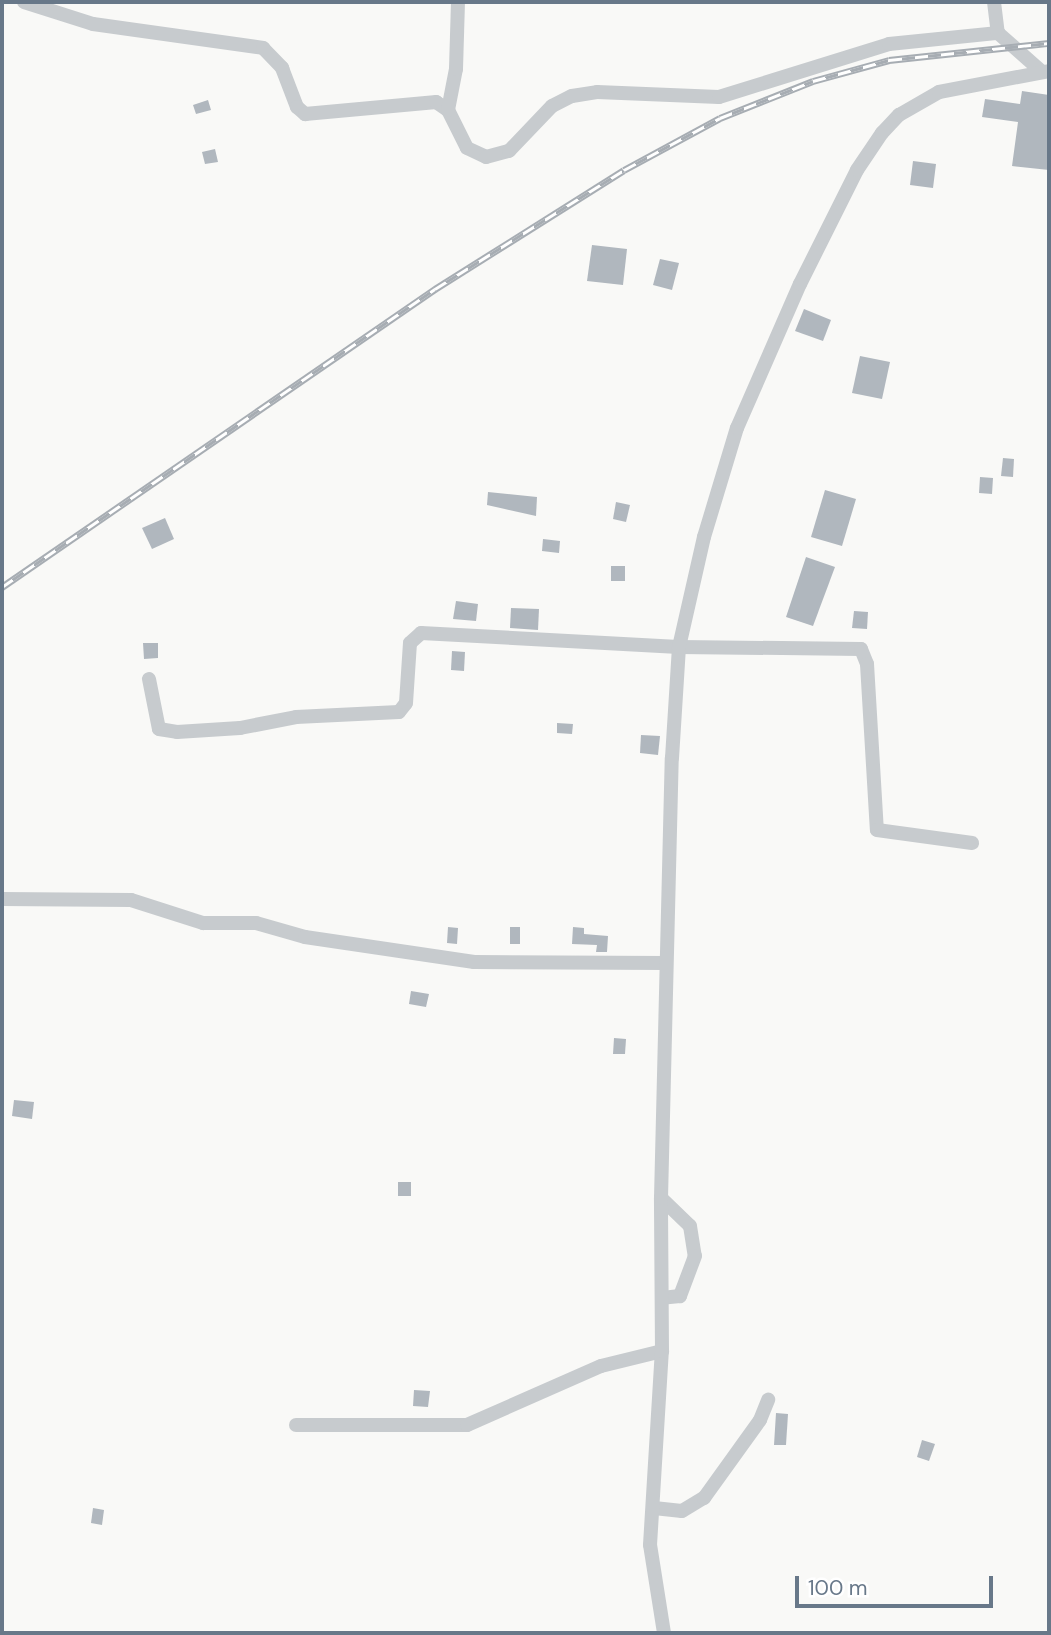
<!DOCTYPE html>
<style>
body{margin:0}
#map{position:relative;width:1051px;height:1635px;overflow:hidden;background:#f9f9f7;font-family:"DM Sans",sans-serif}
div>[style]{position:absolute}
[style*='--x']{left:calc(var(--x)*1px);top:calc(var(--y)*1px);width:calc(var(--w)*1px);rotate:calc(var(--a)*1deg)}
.building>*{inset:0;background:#b0b7be}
.minor>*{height:14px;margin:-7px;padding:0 7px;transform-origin:7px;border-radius:7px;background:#c7cbce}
.rail>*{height:7px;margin-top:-3.5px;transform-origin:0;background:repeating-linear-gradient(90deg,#fff 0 13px,#a7adb3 0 26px);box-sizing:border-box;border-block:2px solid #a7adb3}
span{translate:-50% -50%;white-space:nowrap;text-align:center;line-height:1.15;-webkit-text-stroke:7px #fff;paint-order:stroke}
.frame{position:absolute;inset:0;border:4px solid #687889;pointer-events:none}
.scale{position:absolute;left:795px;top:1576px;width:198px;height:32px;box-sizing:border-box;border:4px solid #687889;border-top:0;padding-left:9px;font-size:21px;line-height:24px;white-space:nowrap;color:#687889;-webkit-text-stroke:5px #fff;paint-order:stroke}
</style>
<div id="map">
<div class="building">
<i style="clip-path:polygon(1022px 91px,1049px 95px,1049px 170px,1012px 166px,1018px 122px,982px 117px,985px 99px,1020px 104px)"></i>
<i style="clip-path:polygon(208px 100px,211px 110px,196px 114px,193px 105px)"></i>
<i style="clip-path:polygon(215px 149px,218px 162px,205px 164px,202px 152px)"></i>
<i style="clip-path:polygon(913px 161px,936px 164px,933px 188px,910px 185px)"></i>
<i style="clip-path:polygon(592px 245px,627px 249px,623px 285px,587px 281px)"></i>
<i style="clip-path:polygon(660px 259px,679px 263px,672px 290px,653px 285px)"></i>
<i style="clip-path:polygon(804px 309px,831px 320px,823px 341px,795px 331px)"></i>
<i style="clip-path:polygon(860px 356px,890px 362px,882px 399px,852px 393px)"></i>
<i style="clip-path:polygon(1003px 458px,1014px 459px,1013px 477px,1001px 476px)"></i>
<i style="clip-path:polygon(980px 477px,993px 478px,992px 494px,979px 493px)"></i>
<i style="clip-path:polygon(825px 490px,856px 499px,842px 546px,811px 537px)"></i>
<i style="clip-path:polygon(488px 492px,537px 497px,536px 516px,487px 505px)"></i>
<i style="clip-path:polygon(616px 502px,630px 505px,626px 522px,613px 519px)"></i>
<i style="clip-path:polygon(165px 518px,174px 539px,152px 549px,142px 528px)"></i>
<i style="clip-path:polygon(543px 539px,560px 541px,559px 553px,542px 551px)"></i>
<i style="clip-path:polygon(806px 557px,835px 567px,813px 626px,786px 617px)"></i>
<i style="clip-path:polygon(611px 566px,625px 566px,625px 581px,611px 581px)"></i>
<i style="clip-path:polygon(456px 601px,478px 604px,476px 621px,453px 619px)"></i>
<i style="clip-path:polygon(511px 608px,539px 609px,538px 630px,510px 628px)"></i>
<i style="clip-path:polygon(854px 611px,868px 612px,867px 629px,852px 628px)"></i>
<i style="clip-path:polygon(143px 643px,158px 643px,158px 658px,144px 659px)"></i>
<i style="clip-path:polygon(452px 651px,465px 652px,464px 671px,451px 670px)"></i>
<i style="clip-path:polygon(557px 723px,573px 724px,572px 734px,557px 733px)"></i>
<i style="clip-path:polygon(641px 735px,660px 736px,658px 755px,640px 753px)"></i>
<i style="clip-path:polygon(448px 927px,458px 928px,457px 944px,447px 943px)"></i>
<i style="clip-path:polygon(510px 927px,520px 927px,520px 944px,510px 944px)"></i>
<i style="clip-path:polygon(573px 927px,584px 928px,584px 934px,608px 936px,607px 952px,596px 952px,597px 945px,572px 944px)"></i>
<i style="clip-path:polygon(411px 991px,429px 994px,426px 1007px,409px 1004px)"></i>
<i style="clip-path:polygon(614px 1038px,626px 1039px,625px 1054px,613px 1054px)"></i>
<i style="clip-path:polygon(14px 1100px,34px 1102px,32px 1119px,12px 1116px)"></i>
<i style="clip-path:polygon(398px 1182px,411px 1182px,411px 1196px,398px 1196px)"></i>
<i style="clip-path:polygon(414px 1390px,430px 1391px,428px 1407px,413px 1406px)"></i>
<i style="clip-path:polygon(776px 1413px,788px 1414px,786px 1445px,774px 1445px)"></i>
<i style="clip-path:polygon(922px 1440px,935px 1444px,929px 1461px,917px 1457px)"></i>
<i style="clip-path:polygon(93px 1508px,104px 1510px,102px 1525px,91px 1523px)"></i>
</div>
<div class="minor">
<i style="--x:24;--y:2;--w:72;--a:17.7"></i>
<i style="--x:93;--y:24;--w:172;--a:8"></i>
<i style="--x:263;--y:48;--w:28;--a:46"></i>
<i style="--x:282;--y:68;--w:42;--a:69"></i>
<i style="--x:297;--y:107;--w:11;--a:41"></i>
<i style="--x:305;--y:114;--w:132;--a:-5.2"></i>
<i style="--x:436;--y:102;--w:14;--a:34"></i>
<i style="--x:448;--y:110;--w:42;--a:63.4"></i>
<i style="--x:467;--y:148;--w:21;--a:25"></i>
<i style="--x:486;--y:157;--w:24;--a:-15"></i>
<i style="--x:509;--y:151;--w:62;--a:-46.3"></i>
<i style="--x:552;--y:106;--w:22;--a:-27"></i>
<i style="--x:572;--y:96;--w:25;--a:-9"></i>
<i style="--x:597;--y:92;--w:122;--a:2.3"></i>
<i style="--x:719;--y:97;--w:178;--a:-17.3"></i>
<i style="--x:889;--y:44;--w:110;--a:-5.8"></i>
<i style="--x:998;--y:33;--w:57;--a:41.5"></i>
<i style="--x:994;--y:2;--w:31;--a:83"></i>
<i style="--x:448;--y:110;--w:42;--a:-79"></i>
<i style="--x:456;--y:69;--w:67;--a:-88.3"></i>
<i style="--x:149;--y:679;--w:51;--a:78.7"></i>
<i style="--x:159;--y:729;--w:18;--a:9"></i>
<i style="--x:177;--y:732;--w:63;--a:-3.6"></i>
<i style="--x:240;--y:728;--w:57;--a:-11.1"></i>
<i style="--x:296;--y:717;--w:103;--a:-2.8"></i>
<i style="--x:399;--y:712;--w:11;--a:-52"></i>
<i style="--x:406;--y:703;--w:60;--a:-86.2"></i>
<i style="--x:410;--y:643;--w:15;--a:-42"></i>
<i style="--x:421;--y:633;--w:258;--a:3.1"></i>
<i style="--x:679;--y:647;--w:182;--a:0.6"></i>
<i style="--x:861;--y:649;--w:16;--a:68"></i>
<i style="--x:867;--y:664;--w:166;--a:86.6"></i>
<i style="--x:877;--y:830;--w:96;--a:7.8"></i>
<i style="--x:2;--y:899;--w:129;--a:0.4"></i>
<i style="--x:131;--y:900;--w:76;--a:17.7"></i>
<i style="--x:203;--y:923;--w:53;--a:0"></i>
<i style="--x:256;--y:923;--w:51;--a:15.9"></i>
<i style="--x:305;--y:937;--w:171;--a:8.4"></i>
<i style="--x:474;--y:962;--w:192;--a:0.3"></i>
<i style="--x:661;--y:1198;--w:40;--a:44"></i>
<i style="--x:690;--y:1226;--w:30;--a:81"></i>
<i style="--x:695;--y:1256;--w:43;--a:110.6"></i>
<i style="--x:680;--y:1296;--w:18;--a:174"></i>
<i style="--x:296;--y:1425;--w:171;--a:0"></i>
<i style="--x:467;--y:1425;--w:146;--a:-23.8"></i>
<i style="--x:601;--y:1366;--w:63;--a:-13.8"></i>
<i style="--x:654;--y:1508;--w:28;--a:6"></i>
<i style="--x:682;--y:1511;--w:26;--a:-31"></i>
<i style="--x:704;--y:1498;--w:96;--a:-54.3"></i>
<i style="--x:760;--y:1420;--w:22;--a:-68"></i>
<i style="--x:664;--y:1633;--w:89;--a:-99"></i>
<i style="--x:650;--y:1545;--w:194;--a:-86.5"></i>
<i style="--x:662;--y:1351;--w:153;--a:-90.4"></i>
<i style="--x:661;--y:1198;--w:440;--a:-88.6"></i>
<i style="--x:672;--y:758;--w:111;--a:-86.4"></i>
<i style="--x:679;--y:647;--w:113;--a:-77.2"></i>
<i style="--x:704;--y:537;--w:114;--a:-73.2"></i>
<i style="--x:737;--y:428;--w:157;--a:-66.4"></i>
<i style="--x:800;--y:284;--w:127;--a:-63.4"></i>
<i style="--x:857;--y:170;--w:45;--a:-56"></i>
<i style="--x:882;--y:133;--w:25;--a:-47"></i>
<i style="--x:899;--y:115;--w:46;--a:-29.9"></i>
<i style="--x:939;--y:92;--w:112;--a:-10.8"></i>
</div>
<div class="rail">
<i style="--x:2;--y:587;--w:526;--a:-34.54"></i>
<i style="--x:435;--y:289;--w:223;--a:-32.2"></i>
<i style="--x:624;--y:170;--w:109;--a:-28.4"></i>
<i style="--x:720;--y:118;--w:100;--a:-21.7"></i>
<i style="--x:813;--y:81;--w:79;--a:-15.4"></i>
<i style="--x:889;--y:60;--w:161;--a:-6.1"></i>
</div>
<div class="frame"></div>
<div class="scale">100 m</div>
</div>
